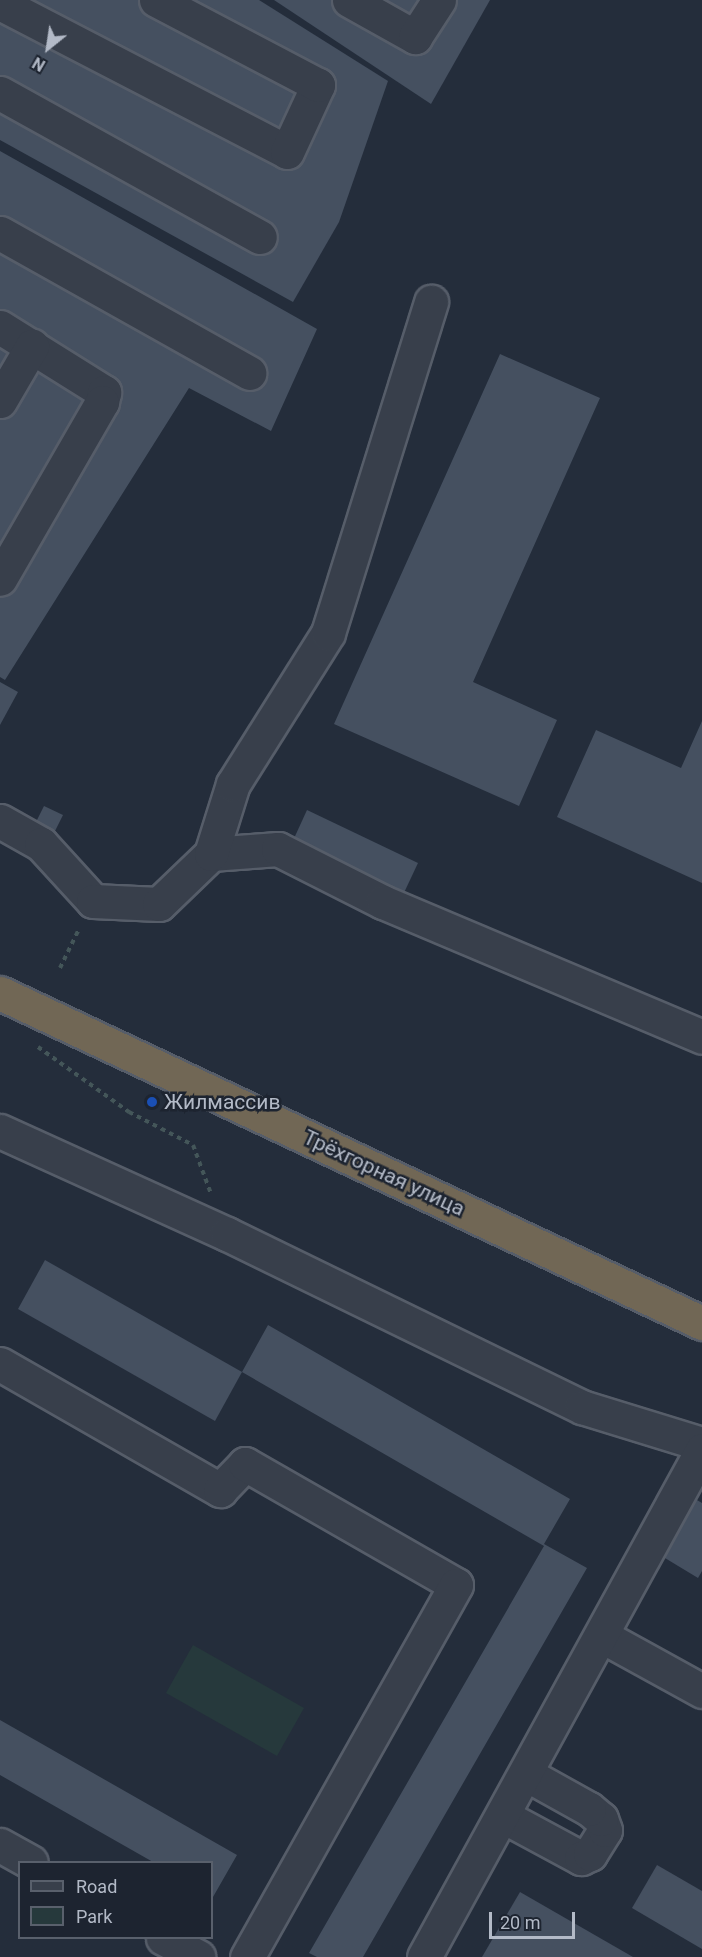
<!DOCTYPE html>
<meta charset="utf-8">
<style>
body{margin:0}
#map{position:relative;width:702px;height:1957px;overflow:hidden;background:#242d3b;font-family:Roboto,sans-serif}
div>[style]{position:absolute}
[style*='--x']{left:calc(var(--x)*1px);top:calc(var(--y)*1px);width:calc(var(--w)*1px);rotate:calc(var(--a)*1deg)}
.green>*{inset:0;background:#26393c}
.building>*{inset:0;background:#455060}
.path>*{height:4px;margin-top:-2px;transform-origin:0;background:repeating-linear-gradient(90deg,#445659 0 4.5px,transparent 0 9px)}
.roads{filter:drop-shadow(2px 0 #565d69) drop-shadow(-2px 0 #565d69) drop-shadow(0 2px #565d69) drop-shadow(0 -2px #565d69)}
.minor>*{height:33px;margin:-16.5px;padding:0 16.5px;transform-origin:16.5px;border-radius:16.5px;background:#383f4b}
.highway>*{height:33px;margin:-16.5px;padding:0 16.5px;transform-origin:16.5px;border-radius:16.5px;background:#716755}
.dots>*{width:16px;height:16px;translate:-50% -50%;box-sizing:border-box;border:3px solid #1d2430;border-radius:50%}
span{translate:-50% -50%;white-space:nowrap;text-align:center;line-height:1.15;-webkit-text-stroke:5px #1d2430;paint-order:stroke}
.poi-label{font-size:21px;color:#b3bac7}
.left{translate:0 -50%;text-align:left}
.street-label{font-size:21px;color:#b3bac7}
.legend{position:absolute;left:18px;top:1861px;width:195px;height:78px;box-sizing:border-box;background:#1d2430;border:2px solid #59606c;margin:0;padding:8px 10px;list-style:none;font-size:18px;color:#b3bac7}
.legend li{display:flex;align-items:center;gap:12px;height:30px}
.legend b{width:30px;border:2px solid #59606c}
.north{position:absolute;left:18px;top:18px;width:60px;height:60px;-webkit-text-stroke:4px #1d2430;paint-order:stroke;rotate:210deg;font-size:16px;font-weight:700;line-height:24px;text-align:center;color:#b3bac7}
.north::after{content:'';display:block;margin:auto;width:21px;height:27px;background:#b3bac7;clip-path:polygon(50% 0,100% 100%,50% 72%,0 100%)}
.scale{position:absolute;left:489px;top:1912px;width:86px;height:27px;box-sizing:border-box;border:3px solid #b3bac7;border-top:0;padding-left:8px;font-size:18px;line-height:21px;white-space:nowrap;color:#b3bac7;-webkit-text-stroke:4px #1d2430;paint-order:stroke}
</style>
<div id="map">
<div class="green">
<i style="clip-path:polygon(193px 1645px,304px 1708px,277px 1756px,166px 1693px)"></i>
</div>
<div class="building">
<i style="clip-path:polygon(0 0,259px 0,388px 81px,339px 222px,293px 302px,0 140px)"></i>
<i style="clip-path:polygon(274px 0,490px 0,431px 104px)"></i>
<i style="clip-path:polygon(0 151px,317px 329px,271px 431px,189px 388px,5px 680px,0 677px)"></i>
<i style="clip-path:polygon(500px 354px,600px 398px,473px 682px,557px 720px,519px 806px,334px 724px)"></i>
<i style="clip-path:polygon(0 682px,18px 692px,0 725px)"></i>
<i style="clip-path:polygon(702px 721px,702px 883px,557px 817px,596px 730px,681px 768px)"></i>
<i style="clip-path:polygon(44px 806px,63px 815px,55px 831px,36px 822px)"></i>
<i style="clip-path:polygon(307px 810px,418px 863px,402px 897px,291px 845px)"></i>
<i style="clip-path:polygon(45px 1260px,242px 1372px,215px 1421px,18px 1309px)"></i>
<i style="clip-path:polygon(268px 1325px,570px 1499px,544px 1544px,587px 1568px,363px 1957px,317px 1957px,309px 1953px,544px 1546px,242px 1372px)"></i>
<i style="clip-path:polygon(690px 1496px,702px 1503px,702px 1571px,698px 1578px,655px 1552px)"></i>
<i style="clip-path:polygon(0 1720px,237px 1855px,213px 1897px,212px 1862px,153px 1862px,0 1775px)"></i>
<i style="clip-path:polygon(657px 1865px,702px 1891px,702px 1949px,632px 1908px)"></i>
<i style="clip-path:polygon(520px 1892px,633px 1957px,482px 1957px)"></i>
</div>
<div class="path">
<i style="--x:60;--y:968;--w:43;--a:-64"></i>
<i style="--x:38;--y:1047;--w:112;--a:35.5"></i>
<i style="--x:129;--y:1112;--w:72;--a:27.3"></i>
<i style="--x:193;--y:1145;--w:52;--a:69.8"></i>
</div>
<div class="roads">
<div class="minor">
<i style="--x:349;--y:0;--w:76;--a:29.3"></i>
<i style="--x:415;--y:37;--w:44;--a:-57"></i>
<i style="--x:0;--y:3;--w:323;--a:27.4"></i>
<i style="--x:287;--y:152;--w:74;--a:-65.2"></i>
<i style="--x:318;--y:85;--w:183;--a:-152.3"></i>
<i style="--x:0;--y:93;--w:297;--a:29"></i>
<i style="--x:0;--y:233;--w:286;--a:29.3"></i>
<i style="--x:0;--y:327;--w:123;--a:32"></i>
<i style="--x:104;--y:392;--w:10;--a:101"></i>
<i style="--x:102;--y:402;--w:204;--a:120"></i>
<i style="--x:0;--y:401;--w:64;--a:-59.8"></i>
<i style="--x:0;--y:821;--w:47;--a:29.3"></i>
<i style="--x:41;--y:844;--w:77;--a:47.6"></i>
<i style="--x:93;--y:901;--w:66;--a:2.6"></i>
<i style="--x:159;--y:904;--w:72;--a:-43.9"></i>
<i style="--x:211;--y:854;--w:67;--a:-4.3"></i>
<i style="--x:278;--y:849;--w:118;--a:26.8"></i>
<i style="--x:383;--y:902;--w:346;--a:22.9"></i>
<i style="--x:211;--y:854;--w:73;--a:-72.6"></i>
<i style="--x:233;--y:784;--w:178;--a:-57.8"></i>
<i style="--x:328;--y:633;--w:347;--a:-72.7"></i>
<i style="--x:0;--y:1131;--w:249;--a:24.4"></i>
<i style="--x:227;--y:1234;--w:395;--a:26"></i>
<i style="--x:582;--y:1407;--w:126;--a:17.1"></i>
<i style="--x:0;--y:1364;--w:254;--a:29.8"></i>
<i style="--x:220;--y:1490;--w:36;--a:-46"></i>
<i style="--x:245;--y:1464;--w:243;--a:29.8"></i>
<i style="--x:456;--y:1585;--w:427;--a:119.3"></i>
<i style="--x:602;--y:1636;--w:114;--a:28.8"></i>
<i style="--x:503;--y:1816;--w:89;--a:28.3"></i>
<i style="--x:581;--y:1858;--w:10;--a:-24"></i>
<i style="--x:590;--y:1854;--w:28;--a:-58"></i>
<i style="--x:605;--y:1830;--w:12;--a:-110"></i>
<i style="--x:601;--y:1819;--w:16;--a:-140"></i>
<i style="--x:589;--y:1809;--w:72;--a:-150.9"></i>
<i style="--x:0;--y:1845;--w:35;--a:29"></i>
<i style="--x:163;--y:1938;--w:40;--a:28"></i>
<i style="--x:424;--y:1957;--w:578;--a:-61.26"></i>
</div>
<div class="highway">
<i style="--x:0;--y:993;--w:776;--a:25.18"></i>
</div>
</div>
<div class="dots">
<i style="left:152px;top:1102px;background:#1a4fb4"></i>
</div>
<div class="poi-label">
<span class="left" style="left:164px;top:1102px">Жилмассив</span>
</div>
<div class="street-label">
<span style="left:384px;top:1173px;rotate:25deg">Трёхгорная улица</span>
</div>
<ul class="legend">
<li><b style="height:8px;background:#383f4b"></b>Road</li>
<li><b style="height:16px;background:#26393c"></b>Park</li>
</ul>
<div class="north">N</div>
<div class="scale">20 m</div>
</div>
